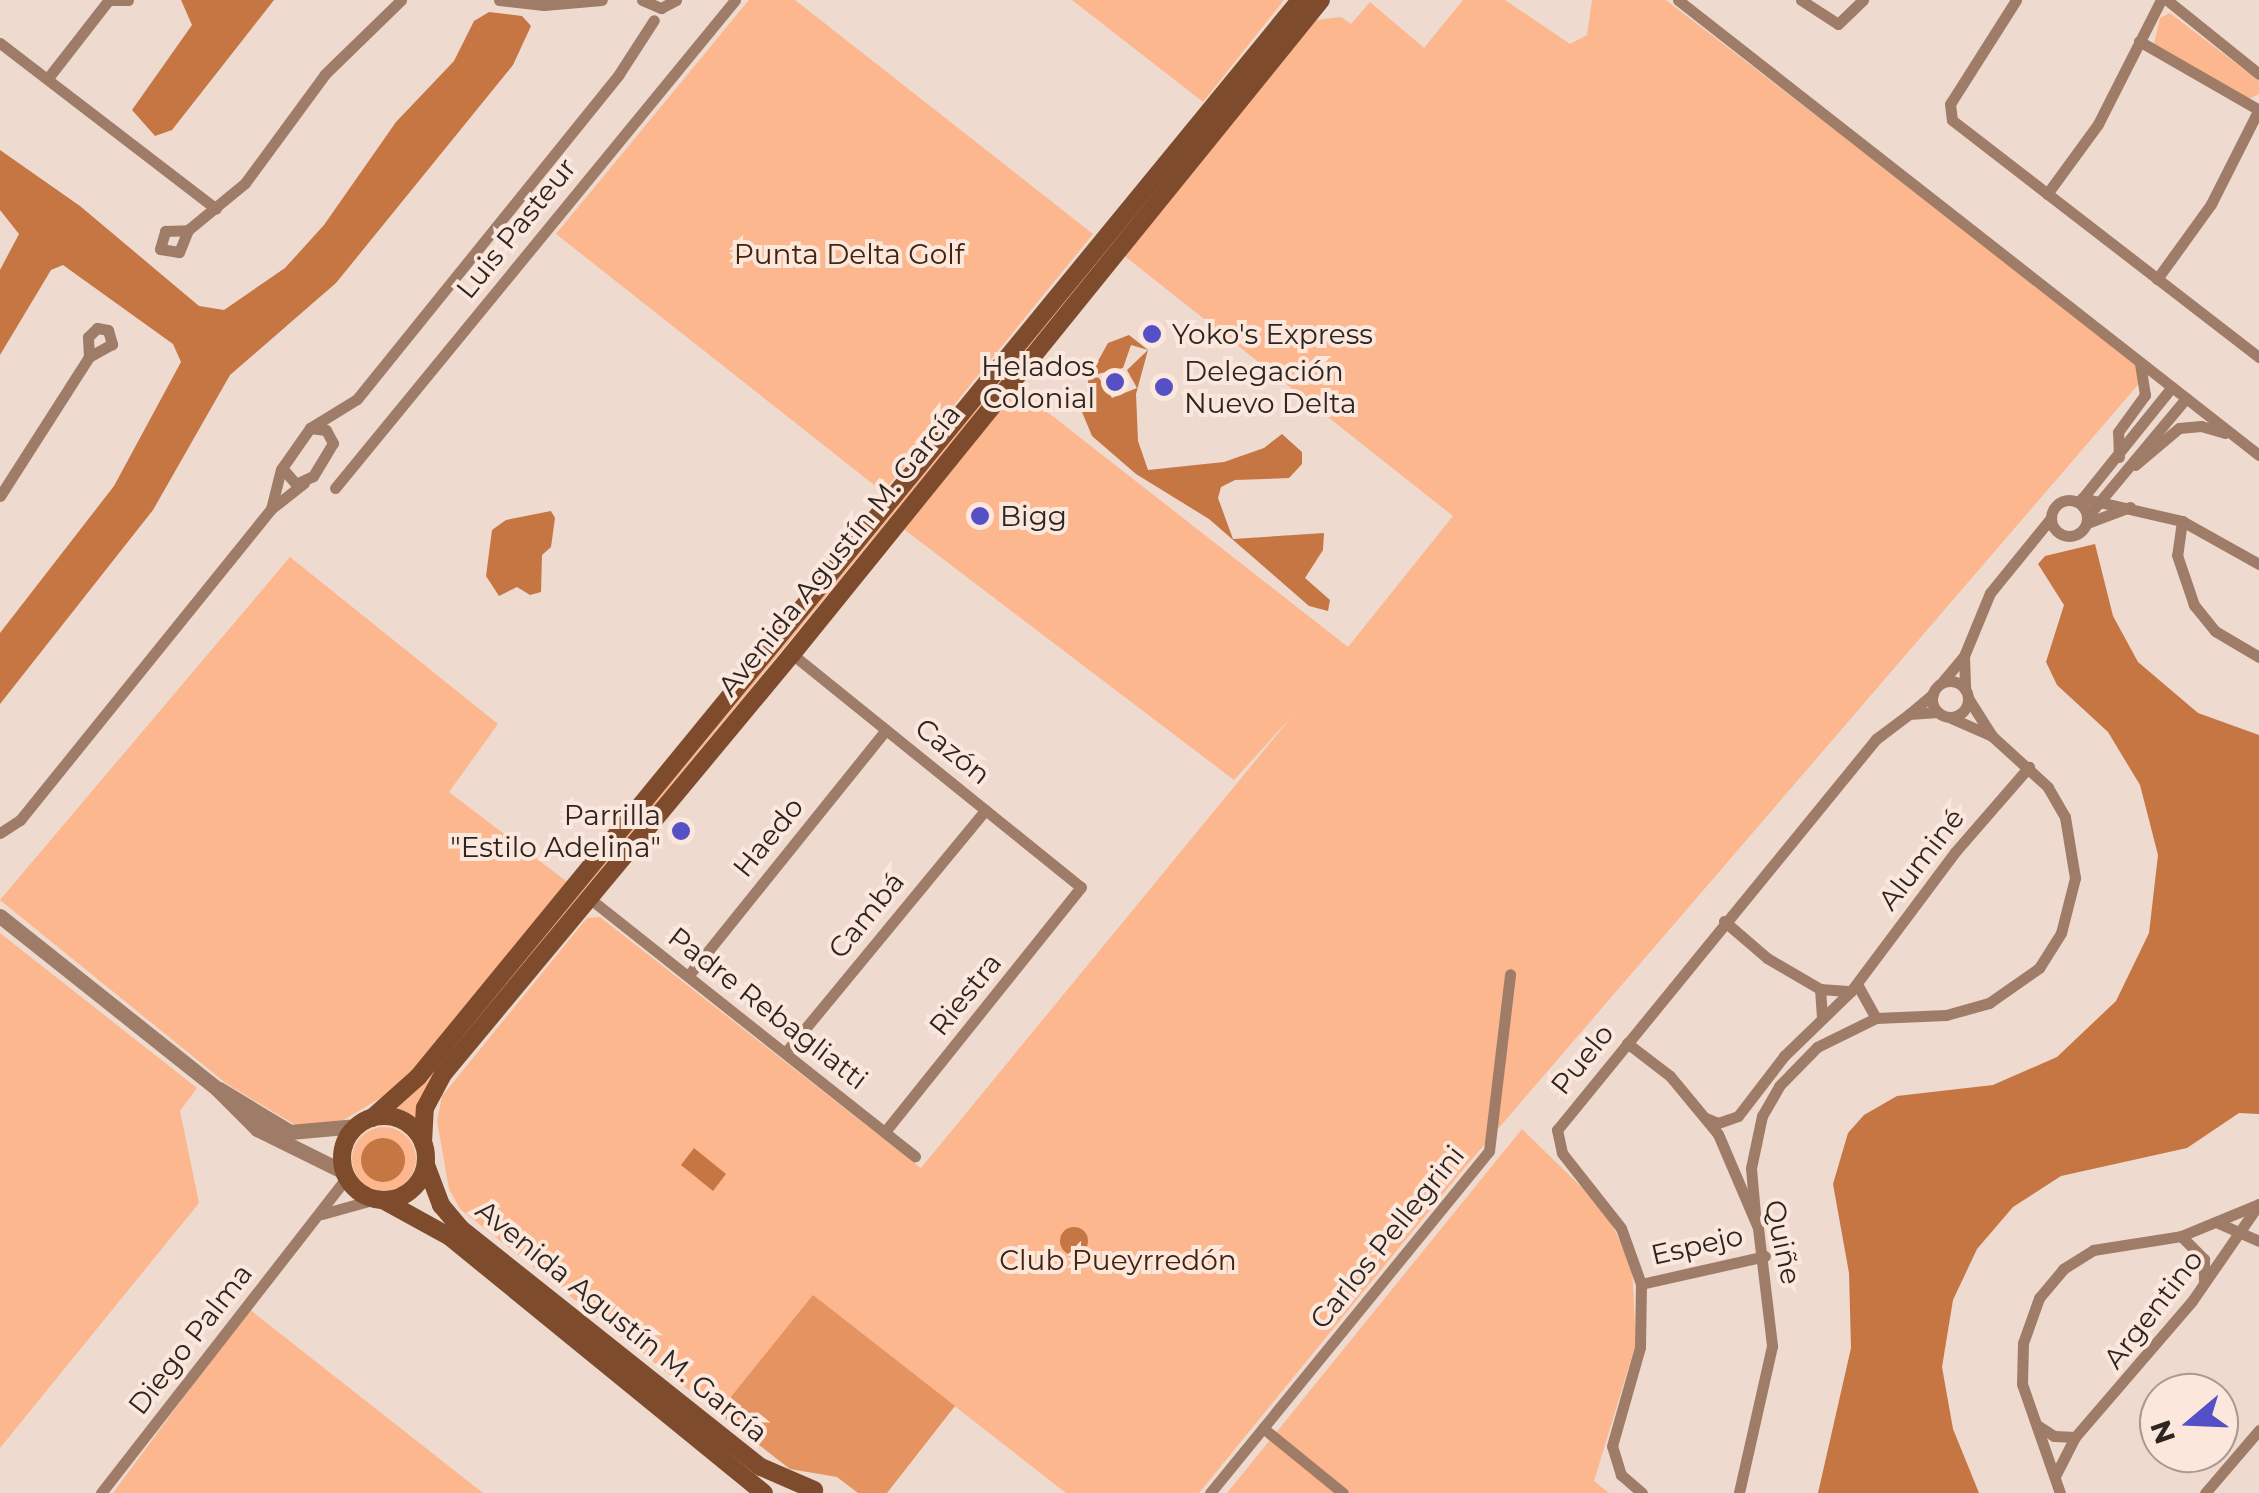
<!DOCTYPE html>
<meta charset="utf-8">
<style>
body{margin:0}
#map{position:relative;width:2259px;height:1493px;overflow:hidden;background:#eedacf;font-family:Montserrat,sans-serif}
div>[style]{position:absolute}
[style*='--x']{left:calc(var(--x)*1px);top:calc(var(--y)*1px);width:calc(var(--w)*1px);rotate:calc(var(--a)*1deg)}
.green>*{inset:0;background:#fcb78e}
.round{border-radius:50%}
.forest>*{inset:0;background:#e59361}
.water>*{inset:0;background:#c57643}
.pier>*{inset:0;background:#eedacf}
.minor>*{height:11px;margin:-5.5px;padding:0 5.5px;transform-origin:5.5px;border-radius:5.5px;background:#9f7c67}
.minor>.ring{margin:-5.5px;padding:0;box-sizing:content-box;background:none;border:11px solid #9f7c67;border-radius:50%}
.tertiary>*{height:15px;margin:-7.5px;padding:0 7.5px;transform-origin:7.5px;border-radius:7.5px;background:#9f7c67}
.secondary>*{height:18px;margin:-9px;padding:0 9px;transform-origin:9px;border-radius:9px;background:#7e4c2d}
.secondary>.ring{margin:-9px;padding:0;box-sizing:content-box;background:none;border:18px solid #7e4c2d;border-radius:50%}
.dots>*{width:28px;height:28px;translate:-50% -50%;box-sizing:border-box;border:5px solid #fbe7dc;border-radius:50%}
span{translate:-50% -50%;white-space:nowrap;text-align:center;line-height:1.15;-webkit-text-stroke:8px #fbe7dc;paint-order:stroke}
.street-label{font-size:28px;color:#2c2521}
.park-label{font-size:28px;color:#44230e}
.poi-label{font-size:28px;color:#2c2521}
.left{translate:0 -50%;text-align:left}
.right{translate:-100% -50%;text-align:right}
.north{position:absolute;left:2139px;top:1373px;width:100px;height:100px;box-sizing:border-box;background:#fbe7dc;border:2px solid #a89991;border-radius:50%;rotate:251deg;font-size:28px;font-weight:700;line-height:40px;text-align:center;color:#2c2521}
.north::after{content:'';display:block;margin:auto;width:35px;height:45px;background:#5650c7;clip-path:polygon(50% 0,100% 100%,50% 72%,0 100%)}
</style>
<div id="map">
<div class="green">
<i style="clip-path:polygon(749px 0,795px 0,1093px 234px,883px 492px,556px 234px)"></i>
<i style="clip-path:polygon(1072px 0,1284px 0,1203px 102px)"></i>
<i style="clip-path:polygon(1308px 0,1314px 0,430px 1080px,417px 1120px,388px 1109px,427px 1079px)"></i>
<i style="clip-path:polygon(1463px 0,1505px 0,1570px 44px,1587px 35px,1592px 0,1666px 0,2149px 372px,1460px 1173px,1199px 1493px,1066px 1493px,813px 1296px,718px 1413px,460px 1209px,449px 1189px,437px 1121px,442px 1096px,587px 918px,600px 917px,921px 1168px,1293px 715px,1234px 780px,897px 524px,1009px 382px,1348px 647px,1453px 516px,1117px 250px,1316px 20px,1341px 17px,1351px 24px,1370px 2px,1424px 48px)"></i>
<i style="clip-path:polygon(2170px 13px,2259px 81px,2259px 94px,2249px 99px,2154px 44px,2160px 18px)"></i>
<i style="clip-path:polygon(290px 557px,498px 724px,449px 792px,570px 884px,409px 1081px,342px 1121px,302px 1129px,227px 1084px,0 900px)"></i>
<i style="clip-path:polygon(0 933px,197px 1088px,180px 1111px,199px 1203px,0 1448px)"></i>
<i class="round" style="left:352px;top:1127px;width:64px;height:64px"></i>
<i style="clip-path:polygon(1522px 1129px,1605px 1210px,1632px 1266px,1636px 1343px,1594px 1481px,1609px 1493px,1227px 1493px)"></i>
<i style="clip-path:polygon(249px 1309px,483px 1493px,113px 1493px)"></i>
</div>
<div class="forest">
<i style="clip-path:polygon(813px 1295px,955px 1406px,887px 1493px,858px 1493px,837px 1477px,790px 1469px,718px 1413px)"></i>
</div>
<div class="water">
<i style="clip-path:polygon(181px 0,274px 0,172px 130px,155px 136px,132px 110px,192px 25px)"></i>
<i style="clip-path:polygon(489px 12px,522px 16px,531px 26px,513px 65px,336px 283px,230px 375px,153px 510px,0 704px,0 633px,114px 486px,181px 362px,173px 344px,63px 265px,51px 270px,0 355px,0 270px,19px 234px,0 210px,0 150px,80px 206px,199px 306px,224px 310px,285px 268px,324px 225px,396px 122px,454px 61px,474px 21px)"></i>
<i style="clip-path:polygon(1129px 335px,1148px 350px,1136px 394px,1138px 441px,1148px 470px,1224px 462px,1264px 448px,1282px 434px,1302px 452px,1302px 464px,1289px 478px,1235px 480px,1221px 487px,1218px 498px,1233px 539px,1324px 533px,1323px 550px,1305px 578px,1330px 600px,1328px 611px,1309px 606px,1209px 519px,1136px 474px,1092px 436px,1082px 412px,1089px 377px,1108px 343px)"></i>
<i style="clip-path:polygon(551px 511px,555px 518px,551px 547px,542px 555px,541px 592px,530px 595px,517px 587px,499px 596px,486px 576px,492px 530px,506px 520px)"></i>
<i style="clip-path:polygon(2095px 544px,2113px 616px,2138px 662px,2198px 713px,2259px 735px,2259px 1114px,2239px 1113px,2187px 1148px,2061px 1176px,2013px 1207px,1977px 1249px,1953px 1300px,1942px 1367px,1953px 1429px,1979px 1493px,1818px 1493px,1851px 1348px,1849px 1273px,1833px 1184px,1848px 1133px,1864px 1115px,1897px 1096px,1993px 1085px,2057px 1057px,2116px 1001px,2149px 933px,2158px 855px,2140px 785px,2108px 732px,2057px 685px,2046px 662px,2064px 605px,2038px 564px,2045px 556px)"></i>
<i class="round" style="left:361px;top:1138px;width:44px;height:44px"></i>
<i style="clip-path:polygon(694px 1148px,726px 1174px,713px 1191px,681px 1165px)"></i>
<i class="round" style="left:1060px;top:1227px;width:28px;height:28px"></i>
</div>
<div class="pier">
<i style="clip-path:polygon(1131px 345px,1148px 350px,1127px 370px,1137px 388px,1112px 398px,1099px 378px,1089px 376px,1123px 368px)"></i>
</div>
<div class="minor">
<i style="--x:109;--y:0;--w:19;--a:0"></i>
<i style="--x:499;--y:0;--w:45;--a:6.3"></i>
<i style="--x:544;--y:5;--w:58;--a:-4.9"></i>
<i style="--x:642;--y:0;--w:21;--a:23"></i>
<i style="--x:661;--y:8;--w:17;--a:-28"></i>
<i style="--x:1678;--y:0;--w:738;--a:38.07"></i>
<i style="--x:1801;--y:0;--w:44;--a:33"></i>
<i style="--x:1838;--y:24;--w:35;--a:-44"></i>
<i style="--x:2016;--y:0;--w:123;--a:122.4"></i>
<i style="--x:1950;--y:104;--w:16;--a:83"></i>
<i style="--x:1952;--y:120;--w:388;--a:37.7"></i>
<i style="--x:2167;--y:0;--w:118;--a:38.8"></i>
<i style="--x:2139;--y:41;--w:138;--a:29.9"></i>
<i style="--x:0;--y:43;--w:272;--a:37.5"></i>
<i style="--x:48;--y:78;--w:98;--a:-52.1"></i>
<i style="--x:2047;--y:194;--w:87;--a:-53.9"></i>
<i style="--x:2098;--y:124;--w:139;--a:-63.1"></i>
<i style="--x:188;--y:230;--w:74;--a:-39.5"></i>
<i style="--x:245;--y:183;--w:135;--a:-53.7"></i>
<i style="--x:325;--y:74;--w:106;--a:-44.2"></i>
<i style="--x:188;--y:230;--w:24;--a:112"></i>
<i style="--x:179;--y:252;--w:19;--a:-171"></i>
<i style="--x:160;--y:249;--w:19;--a:-74"></i>
<i style="--x:165;--y:231;--w:23;--a:-2"></i>
<i style="--x:2157;--y:279;--w:92;--a:-54.2"></i>
<i style="--x:2211;--y:204;--w:106;--a:-63.2"></i>
<i style="--x:97;--y:328;--w:11;--a:10"></i>
<i style="--x:108;--y:330;--w:15;--a:74"></i>
<i style="--x:112;--y:344;--w:26;--a:151"></i>
<i style="--x:89;--y:357;--w:20;--a:-93"></i>
<i style="--x:88;--y:337;--w:13;--a:-45"></i>
<i style="--x:310;--y:428;--w:55;--a:-31.7"></i>
<i style="--x:357;--y:399;--w:417;--a:-51.1"></i>
<i style="--x:619;--y:74;--w:64;--a:-57.1"></i>
<i style="--x:310;--y:428;--w:16;--a:7"></i>
<i style="--x:326;--y:430;--w:15;--a:62"></i>
<i style="--x:333;--y:443;--w:39;--a:121"></i>
<i style="--x:313;--y:476;--w:19;--a:155"></i>
<i style="--x:296;--y:484;--w:21;--a:-131"></i>
<i style="--x:282;--y:468;--w:49;--a:-55"></i>
<i style="--x:2119;--y:457;--w:25;--a:-92"></i>
<i style="--x:2118;--y:432;--w:46;--a:-53.9"></i>
<i style="--x:2145;--y:395;--w:33;--a:-99"></i>
<i style="--x:2135;--y:465;--w:57;--a:-40.1"></i>
<i style="--x:2179;--y:428;--w:22;--a:-5"></i>
<i style="--x:2201;--y:426;--w:25;--a:16"></i>
<i style="--x:335;--y:488;--w:631;--a:-50.66"></i>
<i style="--x:0;--y:496;--w:165;--a:-57.4"></i>
<i style="--x:2082;--y:498;--w:103;--a:13"></i>
<i style="--x:2182;--y:521;--w:88;--a:29.2"></i>
<i style="--x:2081;--y:500;--w:145;--a:-51.2"></i>
<i class="ring" style="left:2051px;top:500px;width:25px;height:25px"></i>
<i style="--x:271;--y:509;--w:41;--a:-76"></i>
<i style="--x:2087;--y:517;--w:155;--a:-50.2"></i>
<i style="--x:2182;--y:521;--w:34;--a:98"></i>
<i style="--x:2177;--y:555;--w:53;--a:71.2"></i>
<i style="--x:2194;--y:605;--w:33;--a:51"></i>
<i style="--x:2215;--y:631;--w:51;--a:30.6"></i>
<i style="--x:2087;--y:523;--w:46;--a:-20.4"></i>
<i style="--x:792;--y:654;--w:371;--a:38.9"></i>
<i style="--x:1081;--y:887;--w:314;--a:128.7"></i>
<i style="--x:1964;--y:656;--w:68;--a:-67.6"></i>
<i style="--x:1990;--y:593;--w:97;--a:-50.9"></i>
<i style="--x:1943;--y:681;--w:33;--a:-50"></i>
<i style="--x:1964;--y:656;--w:33;--a:88"></i>
<i class="ring" style="left:1932px;top:681px;width:25px;height:25px"></i>
<i style="--x:1933;--y:694;--w:31;--a:140"></i>
<i style="--x:1909;--y:714;--w:29;--a:-4"></i>
<i style="--x:1951;--y:718;--w:45;--a:23.7"></i>
<i style="--x:1992;--y:736;--w:45;--a:-122.3"></i>
<i style="--x:0;--y:833;--w:24;--a:-33"></i>
<i style="--x:20;--y:820;--w:400;--a:-51.1"></i>
<i style="--x:271;--y:509;--w:42;--a:-38.2"></i>
<i style="--x:589;--y:898;--w:416;--a:38.4"></i>
<i style="--x:1724;--y:921;--w:57;--a:40.7"></i>
<i style="--x:1767;--y:958;--w:61;--a:30.3"></i>
<i style="--x:688;--y:976;--w:316;--a:-51.2"></i>
<i style="--x:1857;--y:984;--w:39;--a:61"></i>
<i style="--x:1822;--y:1017;--w:28;--a:-94"></i>
<i style="--x:1820;--y:989;--w:31;--a:4"></i>
<i style="--x:1627;--y:1043;--w:54;--a:37.5"></i>
<i style="--x:1670;--y:1076;--w:75;--a:50.4"></i>
<i style="--x:1718;--y:1134;--w:102;--a:66.9"></i>
<i style="--x:1758;--y:1228;--w:119;--a:83.2"></i>
<i style="--x:1772;--y:1346;--w:151;--a:102.7"></i>
<i style="--x:785;--y:1053;--w:315;--a:-50.5"></i>
<i style="--x:1706;--y:1118;--w:13;--a:23"></i>
<i style="--x:1718;--y:1123;--w:21;--a:-19"></i>
<i style="--x:1738;--y:1116;--w:76;--a:-52.5"></i>
<i style="--x:1784;--y:1056;--w:93;--a:-44.1"></i>
<i style="--x:1851;--y:991;--w:174;--a:-53.2"></i>
<i style="--x:1955;--y:852;--w:113;--a:-49"></i>
<i style="--x:322;--y:1214;--w:56;--a:-15.5"></i>
<i style="--x:1755;--y:1214;--w:46;--a:-95"></i>
<i style="--x:1751;--y:1168;--w:53;--a:-78.1"></i>
<i style="--x:1762;--y:1116;--w:34;--a:-60"></i>
<i style="--x:1779;--y:1086;--w:54;--a:-45.7"></i>
<i style="--x:1817;--y:1047;--w:66;--a:-26.2"></i>
<i style="--x:1876;--y:1018;--w:70;--a:-2.5"></i>
<i style="--x:1946;--y:1015;--w:45;--a:-15.6"></i>
<i style="--x:1989;--y:1003;--w:61;--a:-35"></i>
<i style="--x:2039;--y:968;--w:41;--a:-57.8"></i>
<i style="--x:2061;--y:933;--w:57;--a:-75.7"></i>
<i style="--x:2075;--y:878;--w:62;--a:-99.3"></i>
<i style="--x:2065;--y:817;--w:34;--a:-120"></i>
<i style="--x:2048;--y:787;--w:76;--a:-137.7"></i>
<i style="--x:2216;--y:1222;--w:47;--a:23.8"></i>
<i style="--x:2181;--y:1236;--w:33;--a:45"></i>
<i style="--x:2204;--y:1259;--w:22;--a:90"></i>
<i style="--x:1641;--y:1284;--w:127;--a:-12.7"></i>
<i style="--x:2037;--y:1425;--w:20;--a:33"></i>
<i style="--x:2054;--y:1436;--w:21;--a:3"></i>
<i style="--x:2075;--y:1437;--w:44;--a:117.1"></i>
<i style="--x:1263;--y:1428;--w:103;--a:39.1"></i>
<i style="--x:2075;--y:1437;--w:179;--a:-49.3"></i>
<i style="--x:2192;--y:1301;--w:118;--a:-55.4"></i>
<i style="--x:101;--y:1493;--w:400;--a:-52.1"></i>
<i style="--x:1210;--y:1493;--w:441;--a:-50.8"></i>
<i style="--x:1489;--y:1151;--w:178;--a:-83.2"></i>
<i style="--x:1642;--y:1493;--w:28;--a:-139"></i>
<i style="--x:1621;--y:1475;--w:30;--a:-107"></i>
<i style="--x:1612;--y:1446;--w:103;--a:-74.2"></i>
<i style="--x:1640;--y:1347;--w:63;--a:-89.1"></i>
<i style="--x:1641;--y:1284;--w:59;--a:-109.7"></i>
<i style="--x:1621;--y:1228;--w:95;--a:-128.2"></i>
<i style="--x:1562;--y:1153;--w:24;--a:-102"></i>
<i style="--x:1557;--y:1130;--w:505;--a:-50.79"></i>
<i style="--x:1876;--y:739;--w:41;--a:-37.1"></i>
<i style="--x:2060;--y:1493;--w:115;--a:-109.2"></i>
<i style="--x:2022;--y:1384;--w:41;--a:-88.6"></i>
<i style="--x:2023;--y:1343;--w:48;--a:-70.4"></i>
<i style="--x:2039;--y:1298;--w:38;--a:-50"></i>
<i style="--x:2063;--y:1269;--w:36;--a:-32"></i>
<i style="--x:2093;--y:1250;--w:89;--a:-9"></i>
<i style="--x:2181;--y:1236;--w:84;--a:-22.3"></i>
<i style="--x:2205;--y:1493;--w:83;--a:-49.4"></i>
</div>
<div class="tertiary">
<i style="--x:0;--y:916;--w:276;--a:38.5"></i>
<i style="--x:216;--y:1088;--w:58;--a:45"></i>
<i style="--x:257;--y:1129;--w:99;--a:26.3"></i>
<i style="--x:219;--y:1089;--w:83;--a:31.2"></i>
<i style="--x:290;--y:1132;--w:67;--a:-5.1"></i>
</div>
<div class="secondary">
<i class="ring" style="left:342px;top:1116px;width:66px;height:66px"></i>
<i style="--x:372;--y:1118;--w:62;--a:-41.7"></i>
<i style="--x:418;--y:1077;--w:1392;--a:-50.68"></i>
<i style="--x:423;--y:1143;--w:35;--a:-87"></i>
<i style="--x:425;--y:1108;--w:40;--a:-62"></i>
<i style="--x:444;--y:1073;--w:545;--a:-50.29"></i>
<i style="--x:792;--y:654;--w:841;--a:-51.03"></i>
<i style="--x:426;--y:1165;--w:43;--a:69.4"></i>
<i style="--x:441;--y:1205;--w:30;--a:50"></i>
<i style="--x:460;--y:1228;--w:384;--a:38.5"></i>
<i style="--x:761;--y:1467;--w:58;--a:23.5"></i>
<i style="--x:383;--y:1200;--w:77;--a:28.9"></i>
<i style="--x:450;--y:1237;--w:405;--a:39.2"></i>
</div>
<div class="dots">
<i style="left:1152px;top:334px;background:#5650c7"></i>
<i style="left:1115px;top:382px;background:#5650c7"></i>
<i style="left:1164px;top:387px;background:#5650c7"></i>
<i style="left:980px;top:516px;background:#5650c7"></i>
<i style="left:681px;top:831px;background:#5650c7"></i>
</div>
<div class="street-label">
<span style="left:516px;top:228px;rotate:-51deg">Luis Pasteur</span>
<span style="left:839px;top:550px;rotate:-51deg">Avenida Agustín M. García</span>
<span style="left:953px;top:751px;rotate:39deg">Cazón</span>
<span style="left:768px;top:837px;rotate:-51deg">Haedo</span>
<span style="left:1921px;top:859px;rotate:-52deg">Aluminé</span>
<span style="left:866px;top:915px;rotate:-51deg">Cambá</span>
<span style="left:965px;top:994px;rotate:-51deg">Riestra</span>
<span style="left:768px;top:1008px;rotate:38deg">Padre Rebagliatti</span>
<span style="left:1582px;top:1059px;rotate:-51deg">Puelo</span>
<span style="left:1387px;top:1237px;rotate:-51deg">Carlos Pellegrini</span>
<span style="left:1783px;top:1242px;rotate:78deg">Quiñe</span>
<span style="left:1697px;top:1245px;rotate:-13deg">Espejo</span>
<span style="left:2153px;top:1309px;rotate:-52deg">Argentino</span>
<span style="left:622px;top:1321px;rotate:39deg">Avenida Agustín M. García</span>
<span style="left:190px;top:1339px;rotate:-52deg">Diego Palma</span>
</div>
<div class="park-label">
<span style="left:849px;top:254px">Punta Delta Golf</span>
<span style="left:1118px;top:1260px">Club Pueyrredón</span>
</div>
<div class="poi-label">
<span class="left" style="left:1172px;top:334px">Yoko's Express</span>
<span class="right" style="left:1095px;top:382px">Helados<br>Colonial</span>
<span class="left" style="left:1184px;top:387px">Delegación<br>Nuevo Delta</span>
<span class="left" style="left:1000px;top:516px">Bigg</span>
<span class="right" style="left:661px;top:831px">Parrilla<br>"Estilo Adelina"</span>
</div>
<div class="north">N</div>
</div>
